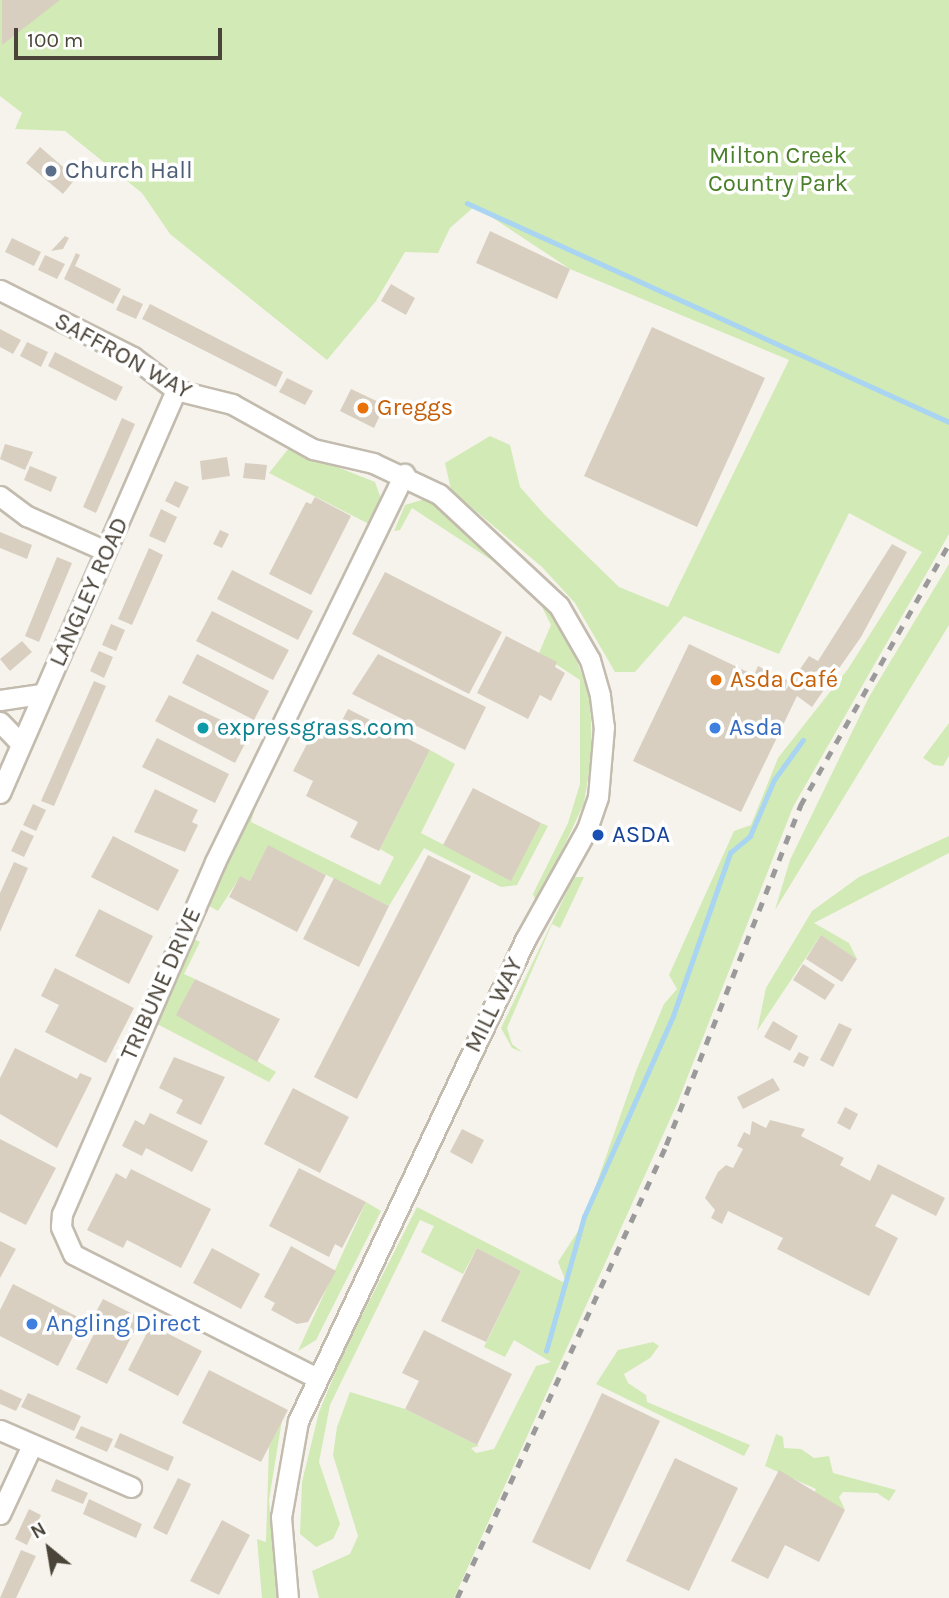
<!DOCTYPE html>
<meta charset="utf-8">
<style>
body{margin:0}
#map{position:relative;width:949px;height:1598px;overflow:hidden;background:#f6f3ec;font-family:Karla,sans-serif}
div>[style]{position:absolute}
[style*='--x']{left:calc(var(--x)*1px);top:calc(var(--y)*1px);width:calc(var(--w)*1px);rotate:calc(var(--a)*1deg)}
.green>*{inset:0;background:#d2eab5}
.stream>*{height:4.5px;margin:-2.25px;padding:0 2.25px;transform-origin:2.25px;border-radius:2.25px;background:#a9d4f2}
.building>*{inset:0;background:#d8cfc1}
.roads{filter:drop-shadow(2px 0 #c2bbae) drop-shadow(-2px 0 #c2bbae) drop-shadow(0 2px #c2bbae) drop-shadow(0 -2px #c2bbae)}
.minor>*{height:19px;margin:-9.5px;padding:0 9.5px;transform-origin:9.5px;border-radius:9.5px;background:#fff}
.rail>*{height:4.5px;margin-top:-2.25px;transform-origin:0;background:repeating-linear-gradient(90deg,#9a9a9a 0 9px,transparent 0 18px)}
.dots>*{width:19px;height:19px;translate:-50% -50%;box-sizing:border-box;border:4px solid #fff;border-radius:50%}
span{translate:-50% -50%;white-space:nowrap;text-align:center;line-height:1.15;-webkit-text-stroke:7px #fff;paint-order:stroke}
.park-label{font-size:24px;color:#4a7f2a}
.service-label{font-size:24px;color:#4e5e75}
.left{translate:0 -50%;text-align:left}
.street-label{font-size:24px;color:#4b4439}
.food-label{font-size:24px;color:#c56008}
.culture-label{font-size:24px;color:#0d838f}
.shop-label{font-size:24px;color:#366cbe}
.transit-label{font-size:24px;color:#164399}
.north{position:absolute;left:14px;top:1514px;width:70px;height:70px;-webkit-text-stroke:5px #fff;paint-order:stroke;rotate:330deg;font-size:19px;font-weight:700;line-height:28px;text-align:center;color:#4b4439}
.north::after{content:'';display:block;margin:auto;width:24px;height:32px;background:#4b4439;clip-path:polygon(50% 0,100% 100%,50% 72%,0 100%)}
.scale{position:absolute;left:14px;top:28px;width:208px;height:32px;box-sizing:border-box;border:4px solid #4b4439;border-top:0;padding-left:9px;font-size:21px;line-height:24px;white-space:nowrap;color:#4b4439;-webkit-text-stroke:5px #fff;paint-order:stroke}
</style>
<div id="map">
<div class="green">
<i style="clip-path:polygon(0 0,949px 0,949px 534px,793px 807px,677px 1104px,454px 1598px,319px 1598px,312px 1571px,350px 1554px,358px 1536px,333px 1455px,337px 1427px,350px 1392px,405px 1409px,479px 1446px,471px 1448px,476px 1453px,494px 1449px,536px 1366px,551px 1362px,514px 1340px,505px 1357px,484px 1347px,521px 1271px,477px 1248px,463px 1274px,421px 1252px,434px 1226px,420px 1220px,330px 1405px,319px 1462px,340px 1524px,333px 1539px,316px 1547px,300px 1534px,302px 1482px,319px 1412px,346px 1347px,417px 1207px,567px 1284px,558px 1262px,582px 1225px,636px 1071px,664px 1004px,677px 989px,669px 975px,734px 831px,751px 825px,778px 758px,848px 669px,922px 552px,849px 513px,779px 654px,684px 616px,635px 672px,615px 672px,575px 603px,542px 567px,451px 490px,445px 463px,490px 436px,510px 445px,520px 487px,544px 514px,619px 587px,668px 607px,789px 360px,570px 269px,475px 206px,450px 228px,438px 253px,405px 252px,376px 301px,327px 360px,170px 234px,142px 193px,65px 131px,15px 129px,22px 113px,0 96px)"></i>
<i style="clip-path:polygon(289px 448px,375px 482px,383px 504px,373px 526px,269px 473px)"></i>
<i style="clip-path:polygon(428px 498px,550px 610px,573px 650px,590px 697px,592px 753px,584px 803px,537px 905px,533px 894px,568px 823px,580px 784px,580px 680px,539px 653px,551px 625px,540px 603px,505px 569px,412px 508px,400px 530px,394px 531px,405px 505px)"></i>
<i style="clip-path:polygon(949px 564px,949px 625px,775px 910px,790px 860px,869px 697px)"></i>
<i style="clip-path:polygon(949px 723px,949px 756px,943px 766px,934px 765px,923px 758px)"></i>
<i style="clip-path:polygon(430px 750px,455px 764px,421px 833px,511px 880px,541px 823px,548px 826px,517px 885px,501px 887px,424px 848px,389px 906px,268px 846px,250px 881px,240px 877px,218px 911px,206px 904px,257px 802px,251px 822px,380px 885px,394px 857px,380px 849px)"></i>
<i style="clip-path:polygon(949px 836px,949px 853px,814px 923px,849px 943px,857px 959px,821px 935px,757px 1031px,766px 988px,812px 911px,859px 877px)"></i>
<i style="clip-path:polygon(574px 877px,584px 877px,560px 928px,552px 924px,507px 1028px,512px 1044px,522px 1052px,512px 1048px,501px 1028px)"></i>
<i style="clip-path:polygon(192px 938px,200px 942px,184px 974px,195px 979px,177px 1015px,276px 1072px,269px 1082px,157px 1024px)"></i>
<i style="clip-path:polygon(366px 1202px,381px 1211px,316px 1340px,298px 1351px)"></i>
<i style="clip-path:polygon(653px 1342px,659px 1346px,650px 1358px,624px 1374px,628px 1383px,646px 1395px,647px 1402px,750px 1445px,744px 1456px,596px 1384px,618px 1350px)"></i>
<i style="clip-path:polygon(282px 1420px,269px 1500px,277px 1598px,262px 1598px,257px 1539px,266px 1542px,269px 1447px)"></i>
<i style="clip-path:polygon(776px 1434px,783px 1437px,784px 1448px,801px 1449px,814px 1458px,829px 1456px,833px 1473px,896px 1490px,889px 1501px,877px 1493px,843px 1492px,839px 1497px,845px 1510px,814px 1494px,816px 1489px,765px 1466px)"></i>
</div>
<div class="stream">
<i style="--x:467;--y:203;--w:529;--a:24.43"></i>
<i style="--x:546;--y:1351;--w:139;--a:-74.2"></i>
<i style="--x:584;--y:1217;--w:220;--a:-66.1"></i>
<i style="--x:673;--y:1016;--w:173;--a:-70.7"></i>
<i style="--x:730;--y:853;--w:26;--a:-40"></i>
<i style="--x:750;--y:836;--w:61;--a:-66.8"></i>
<i style="--x:774;--y:780;--w:49;--a:-54.1"></i>
</div>
<div class="building">
<i style="clip-path:polygon(2px 0,60px 0,2px 45px)"></i>
<i style="clip-path:polygon(40px 147px,76px 178px,63px 194px,26px 163px)"></i>
<i style="clip-path:polygon(490px 231px,570px 269px,557px 299px,476px 263px)"></i>
<i style="clip-path:polygon(65px 236px,69px 238px,63px 249px,51px 251px)"></i>
<i style="clip-path:polygon(12px 238px,41px 252px,34px 266px,5px 252px)"></i>
<i style="clip-path:polygon(76px 253px,80px 255px,75px 266px,121px 289px,113px 304px,64px 279px)"></i>
<i style="clip-path:polygon(45px 255px,65px 264px,57px 279px,38px 270px)"></i>
<i style="clip-path:polygon(391px 284px,415px 298px,406px 315px,381px 301px)"></i>
<i style="clip-path:polygon(123px 295px,143px 304px,136px 319px,116px 310px)"></i>
<i style="clip-path:polygon(150px 304px,283px 372px,276px 387px,142px 319px)"></i>
<i style="clip-path:polygon(652px 327px,765px 378px,697px 527px,584px 476px)"></i>
<i style="clip-path:polygon(0 329px,21px 340px,13px 354px,0 347px)"></i>
<i style="clip-path:polygon(27px 342px,48px 352px,41px 367px,20px 356px)"></i>
<i style="clip-path:polygon(55px 352px,123px 387px,116px 401px,48px 366px)"></i>
<i style="clip-path:polygon(287px 378px,313px 391px,305px 405px,279px 392px)"></i>
<i style="clip-path:polygon(351px 389px,385px 405px,374px 428px,340px 411px)"></i>
<i style="clip-path:polygon(122px 418px,135px 424px,96px 513px,83px 507px)"></i>
<i style="clip-path:polygon(5px 444px,33px 452px,25px 470px,0 459px)"></i>
<i style="clip-path:polygon(227px 457px,230px 476px,202px 480px,200px 461px)"></i>
<i style="clip-path:polygon(245px 463px,267px 465px,265px 480px,243px 478px)"></i>
<i style="clip-path:polygon(30px 466px,57px 477px,51px 492px,24px 480px)"></i>
<i style="clip-path:polygon(175px 481px,189px 487px,179px 508px,165px 501px)"></i>
<i style="clip-path:polygon(315px 497px,351px 516px,311px 595px,269px 574px,306px 502px,311px 504px)"></i>
<i style="clip-path:polygon(161px 509px,177px 517px,165px 543px,149px 536px)"></i>
<i style="clip-path:polygon(220px 530px,229px 534px,222px 548px,213px 544px)"></i>
<i style="clip-path:polygon(0 532px,32px 545px,27px 559px,0 548px)"></i>
<i style="clip-path:polygon(892px 544px,907px 552px,861px 637px,812px 707px,797px 696px,741px 812px,633px 761px,689px 644px,754px 675px,758px 666px,787px 680px,785px 691px,809px 656px,818px 661px)"></i>
<i style="clip-path:polygon(149px 548px,163px 555px,132px 625px,118px 619px)"></i>
<i style="clip-path:polygon(57px 557px,72px 563px,39px 642px,25px 636px)"></i>
<i style="clip-path:polygon(232px 570px,313px 611px,298px 640px,217px 599px)"></i>
<i style="clip-path:polygon(385px 572px,502px 632px,469px 694px,352px 634px)"></i>
<i style="clip-path:polygon(212px 611px,289px 650px,273px 680px,196px 641px)"></i>
<i style="clip-path:polygon(111px 624px,125px 630px,116px 651px,102px 645px)"></i>
<i style="clip-path:polygon(506px 636px,557px 662px,555px 667px,565px 673px,551px 701px,540px 695px,528px 719px,477px 693px)"></i>
<i style="clip-path:polygon(22px 641px,32px 652px,10px 671px,0 659px)"></i>
<i style="clip-path:polygon(99px 651px,113px 657px,104px 678px,90px 671px)"></i>
<i style="clip-path:polygon(197px 654px,269px 691px,254px 720px,182px 683px)"></i>
<i style="clip-path:polygon(378px 654px,486px 707px,465px 750px,352px 694px)"></i>
<i style="clip-path:polygon(94px 681px,106px 686px,54px 806px,41px 801px)"></i>
<i style="clip-path:polygon(169px 695px,250px 734px,235px 763px,155px 721px)"></i>
<i style="clip-path:polygon(348px 709px,430px 750px,379px 851px,350px 837px,358px 822px,306px 796px,313px 781px,293px 771px,319px 721px,337px 730px)"></i>
<i style="clip-path:polygon(157px 738px,229px 774px,215px 803px,142px 767px)"></i>
<i style="clip-path:polygon(473px 788px,541px 823px,511px 881px,443px 845px)"></i>
<i style="clip-path:polygon(155px 789px,198px 810px,192px 822px,198px 825px,185px 852px,134px 832px)"></i>
<i style="clip-path:polygon(33px 804px,46px 810px,36px 831px,23px 825px)"></i>
<i style="clip-path:polygon(21px 830px,34px 836px,24px 857px,11px 851px)"></i>
<i style="clip-path:polygon(113px 836px,179px 870px,158px 911px,91px 877px)"></i>
<i style="clip-path:polygon(268px 845px,326px 875px,297px 932px,229px 897px,240px 876px,250px 881px)"></i>
<i style="clip-path:polygon(428px 855px,471px 876px,357px 1099px,314px 1077px)"></i>
<i style="clip-path:polygon(14px 862px,28px 868px,0 932px,0 893px)"></i>
<i style="clip-path:polygon(334px 878px,389px 906px,359px 967px,303px 939px)"></i>
<i style="clip-path:polygon(99px 909px,153px 936px,129px 984px,75px 956px)"></i>
<i style="clip-path:polygon(821px 935px,857px 959px,842px 982px,806px 959px)"></i>
<i style="clip-path:polygon(803px 964px,835px 985px,825px 1000px,793px 980px)"></i>
<i style="clip-path:polygon(55px 968px,134px 1008px,106px 1063px,45px 1032px,59px 1005px,41px 996px)"></i>
<i style="clip-path:polygon(195px 979px,280px 1019px,257px 1062px,176px 1015px)"></i>
<i style="clip-path:polygon(773px 1021px,798px 1036px,790px 1051px,764px 1037px)"></i>
<i style="clip-path:polygon(839px 1023px,852px 1029px,833px 1067px,820px 1060px)"></i>
<i style="clip-path:polygon(15px 1048px,77px 1079px,80px 1073px,92px 1078px,57px 1148px,0 1114px,0 1078px)"></i>
<i style="clip-path:polygon(799px 1052px,809px 1057px,804px 1067px,793px 1062px)"></i>
<i style="clip-path:polygon(174px 1057px,225px 1077px,201px 1125px,176px 1113px,183px 1100px,159px 1088px)"></i>
<i style="clip-path:polygon(773px 1078px,780px 1090px,743px 1109px,737px 1097px)"></i>
<i style="clip-path:polygon(293px 1088px,349px 1117px,320px 1173px,264px 1144px)"></i>
<i style="clip-path:polygon(845px 1107px,858px 1114px,850px 1130px,837px 1123px)"></i>
<i style="clip-path:polygon(150px 1113px,208px 1141px,192px 1172px,146px 1148px,142px 1156px,122px 1146px,135px 1120px,144px 1125px)"></i>
<i style="clip-path:polygon(770px 1120px,805px 1129px,801px 1136px,844px 1158px,840px 1165px,870px 1181px,878px 1164px,945px 1198px,936px 1216px,892px 1194px,875px 1226px,898px 1238px,869px 1296px,777px 1249px,783px 1238px,728px 1211px,722px 1224px,711px 1218px,715px 1210px,705px 1198px,718px 1172px,726px 1165px,733px 1168px,743px 1149px,737px 1146px,744px 1132px,750px 1135px,752px 1121px,766px 1128px)"></i>
<i style="clip-path:polygon(462px 1129px,484px 1140px,472px 1164px,450px 1152px)"></i>
<i style="clip-path:polygon(0 1139px,56px 1168px,26px 1225px,0 1212px)"></i>
<i style="clip-path:polygon(299px 1168px,366px 1202px,342px 1248px,335px 1244px,329px 1257px,269px 1226px)"></i>
<i style="clip-path:polygon(131px 1169px,211px 1209px,181px 1268px,127px 1240px,123px 1248px,87px 1230px,116px 1173px,126px 1179px)"></i>
<i style="clip-path:polygon(0 1241px,16px 1249px,0 1278px)"></i>
<i style="clip-path:polygon(291px 1246px,336px 1271px,308px 1322px,297px 1324px,271px 1310px,275px 1303px,264px 1297px)"></i>
<i style="clip-path:polygon(212px 1248px,260px 1274px,241px 1309px,193px 1283px)"></i>
<i style="clip-path:polygon(477px 1248px,521px 1271px,486px 1342px,441px 1321px)"></i>
<i style="clip-path:polygon(13px 1284px,82px 1319px,58px 1366px,0 1336px,0 1310px)"></i>
<i style="clip-path:polygon(103px 1299px,141px 1318px,107px 1384px,76px 1369px,94px 1334px,86px 1330px)"></i>
<i style="clip-path:polygon(151px 1325px,202px 1351px,178px 1396px,128px 1370px)"></i>
<i style="clip-path:polygon(424px 1330px,512px 1374px,477px 1445px,405px 1409px,419px 1381px,402px 1373px)"></i>
<i style="clip-path:polygon(209px 1370px,288px 1410px,261px 1462px,182px 1423px)"></i>
<i style="clip-path:polygon(0 1389px,22px 1399px,16px 1411px,0 1404px)"></i>
<i style="clip-path:polygon(28px 1393px,81px 1416px,74px 1431px,21px 1407px)"></i>
<i style="clip-path:polygon(602px 1393px,660px 1421px,590px 1570px,532px 1542px)"></i>
<i style="clip-path:polygon(81px 1426px,113px 1439px,107px 1452px,75px 1438px)"></i>
<i style="clip-path:polygon(120px 1433px,174px 1457px,168px 1471px,114px 1447px)"></i>
<i style="clip-path:polygon(675px 1458px,738px 1488px,689px 1591px,626px 1561px)"></i>
<i style="clip-path:polygon(779px 1470px,845px 1510px,819px 1562px,785px 1545px,768px 1579px,731px 1561px)"></i>
<i style="clip-path:polygon(178px 1478px,191px 1484px,167px 1535px,153px 1528px)"></i>
<i style="clip-path:polygon(56px 1479px,88px 1493px,83px 1504px,51px 1491px)"></i>
<i style="clip-path:polygon(89px 1499px,142px 1524px,136px 1538px,83px 1514px)"></i>
<i style="clip-path:polygon(29px 1509px,41px 1515px,27px 1545px,15px 1539px)"></i>
<i style="clip-path:polygon(222px 1520px,250px 1535px,219px 1595px,190px 1581px)"></i>
<i style="clip-path:polygon(21px 1550px,36px 1556px,16px 1598px,0 1598px)"></i>
</div>
<div class="roads">
<div class="minor">
<i style="--x:0;--y:290;--w:149;--a:26.7"></i>
<i style="--x:133;--y:357;--w:54;--a:37.5"></i>
<i style="--x:176;--y:390;--w:58;--a:14"></i>
<i style="--x:232;--y:404;--w:93;--a:29.1"></i>
<i style="--x:313;--y:449;--w:62;--a:13.1"></i>
<i style="--x:373;--y:463;--w:73;--a:25.2"></i>
<i style="--x:439;--y:494;--w:164;--a:43"></i>
<i style="--x:559;--y:606;--w:62;--a:60.1"></i>
<i style="--x:590;--y:660;--w:37;--a:74"></i>
<i style="--x:600;--y:696;--w:31;--a:83"></i>
<i style="--x:604;--y:727;--w:70;--a:94.9"></i>
<i style="--x:598;--y:797;--w:34;--a:109"></i>
<i style="--x:587;--y:829;--w:127;--a:119.2"></i>
<i style="--x:525;--y:940;--w:532;--a:115.26"></i>
<i style="--x:298;--y:1421;--w:97;--a:100"></i>
<i style="--x:281;--y:1517;--w:81;--a:85.1"></i>
<i style="--x:0;--y:496;--w:34;--a:37"></i>
<i style="--x:27;--y:516;--w:86;--a:23.9"></i>
<i style="--x:0;--y:700;--w:40;--a:-8.5"></i>
<i style="--x:0;--y:722;--w:30;--a:46"></i>
<i style="--x:0;--y:793;--w:440;--a:-66.4"></i>
<i style="--x:315;--y:1377;--w:271;--a:-153.1"></i>
<i style="--x:73;--y:1254;--w:30;--a:-114"></i>
<i style="--x:61;--y:1227;--w:13;--a:-86"></i>
<i style="--x:62;--y:1214;--w:384;--a:-66.5"></i>
<i style="--x:215;--y:862;--w:432;--a:-64"></i>
<i style="--x:0;--y:1430;--w:143;--a:23.5"></i>
<i style="--x:0;--y:1514;--w:76;--a:-65.1"></i>
</div>
</div>
<div class="rail">
<i style="--x:457;--y:1598;--w:499;--a:-65.2"></i>
<i style="--x:666;--y:1145;--w:365;--a:-68.4"></i>
<i style="--x:800;--y:806;--w:301;--a:-60.4"></i>
</div>
<div class="dots">
<i style="left:51px;top:171px;background:#5c6f8a"></i>
<i style="left:363px;top:408px;background:#e8710a"></i>
<i style="left:716px;top:680px;background:#e8710a"></i>
<i style="left:203px;top:728px;background:#0f9aa8"></i>
<i style="left:715px;top:728px;background:#3f7fe0"></i>
<i style="left:598px;top:835px;background:#1a4fb4"></i>
<i style="left:32px;top:1324px;background:#3f7fe0"></i>
</div>
<div class="park-label">
<span style="left:778px;top:170px">Milton Creek<br>Country Park</span>
</div>
<div class="service-label">
<span class="left" style="left:65px;top:171px">Church Hall</span>
</div>
<div class="street-label">
<span style="left:123px;top:356px;rotate:29deg">SAFFRON WAY</span>
<span style="left:89px;top:592px;rotate:-66deg">LANGLEY ROAD</span>
<span style="left:161px;top:984px;rotate:-66deg">TRIBUNE DRIVE</span>
<span style="left:494px;top:1005px;rotate:-64deg">MILL WAY</span>
</div>
<div class="food-label">
<span class="left" style="left:377px;top:408px">Greggs</span>
<span class="left" style="left:730px;top:680px">Asda Café</span>
</div>
<div class="culture-label">
<span class="left" style="left:217px;top:728px">expressgrass.com</span>
</div>
<div class="shop-label">
<span class="left" style="left:729px;top:728px">Asda</span>
<span class="left" style="left:46px;top:1324px">Angling Direct</span>
</div>
<div class="transit-label">
<span class="left" style="left:612px;top:835px">ASDA</span>
</div>
<div class="north">N</div>
<div class="scale">100 m</div>
</div>
